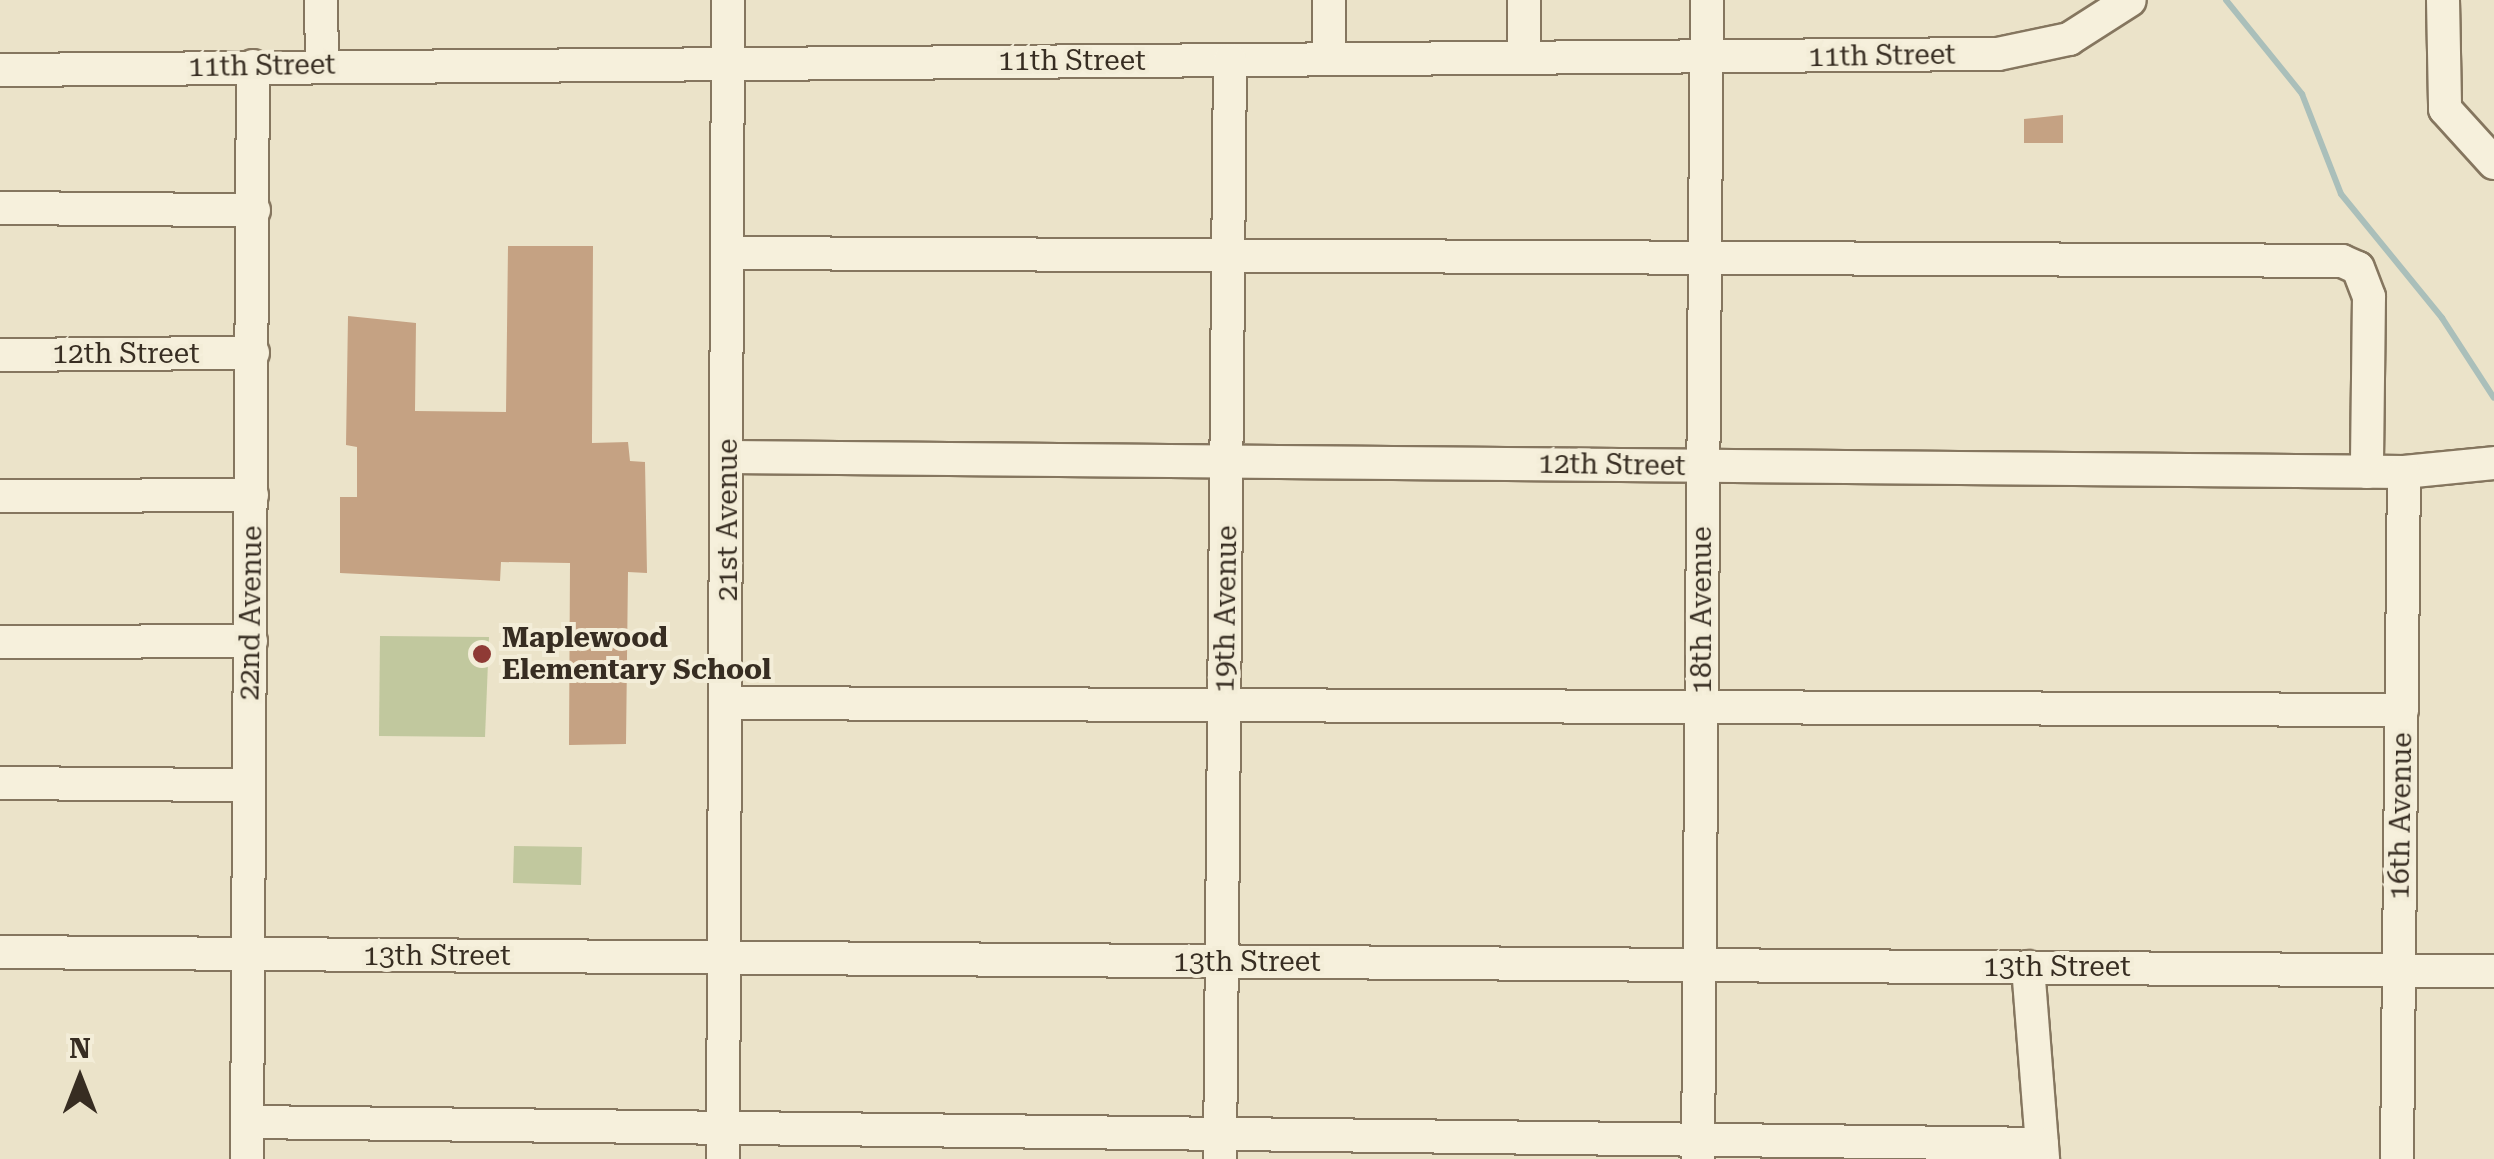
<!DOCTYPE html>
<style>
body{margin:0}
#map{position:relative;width:2494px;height:1159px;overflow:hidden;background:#ebe3c9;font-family:"Roboto Serif",serif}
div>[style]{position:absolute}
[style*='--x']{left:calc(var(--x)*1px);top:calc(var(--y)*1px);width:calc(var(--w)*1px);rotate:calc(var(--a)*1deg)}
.green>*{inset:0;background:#c1c89e}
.stream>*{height:6px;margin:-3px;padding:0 3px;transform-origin:3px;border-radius:3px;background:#aabfba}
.building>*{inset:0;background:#c5a283}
.roads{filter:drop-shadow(2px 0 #85765f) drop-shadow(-2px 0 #85765f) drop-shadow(0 2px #85765f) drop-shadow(0 -2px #85765f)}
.minor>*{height:32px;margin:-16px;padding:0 16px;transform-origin:16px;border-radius:16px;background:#f6f0dc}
.dots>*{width:28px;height:28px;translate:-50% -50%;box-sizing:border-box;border:5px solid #f3edd8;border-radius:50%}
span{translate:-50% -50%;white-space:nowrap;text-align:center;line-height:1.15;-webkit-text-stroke:8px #f3edd8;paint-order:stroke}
.street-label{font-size:28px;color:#372d22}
.poi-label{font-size:28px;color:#372d22;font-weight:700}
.left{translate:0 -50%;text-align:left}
.north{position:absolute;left:30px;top:1029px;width:100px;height:100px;-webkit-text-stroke:8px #f3edd8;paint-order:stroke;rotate:0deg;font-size:28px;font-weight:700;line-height:40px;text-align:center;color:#372d22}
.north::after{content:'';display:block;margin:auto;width:35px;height:45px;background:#372d22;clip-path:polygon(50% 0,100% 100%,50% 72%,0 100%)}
</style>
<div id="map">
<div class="green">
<i style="clip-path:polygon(380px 636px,489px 637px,485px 737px,379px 736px)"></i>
<i style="clip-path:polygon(514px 846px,582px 847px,581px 885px,513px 883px)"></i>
</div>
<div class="stream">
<i style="--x:2226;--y:0;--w:121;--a:51"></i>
<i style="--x:2302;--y:94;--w:107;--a:68.7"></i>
<i style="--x:2341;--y:194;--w:160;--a:50.8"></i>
<i style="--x:2442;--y:318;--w:95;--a:57"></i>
</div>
<div class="building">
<i style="clip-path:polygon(2063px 115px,2063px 143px,2024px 143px,2024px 119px)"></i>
<i style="clip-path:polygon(508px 246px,593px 246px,592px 443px,628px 442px,630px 461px,645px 462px,647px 573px,628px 572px,626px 744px,569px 745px,570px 563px,501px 562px,500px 581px,340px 573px,340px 497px,357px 497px,357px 447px,346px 445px,348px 316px,416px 323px,415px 411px,506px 412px)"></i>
</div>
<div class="roads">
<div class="minor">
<i style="--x:321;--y:0;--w:65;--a:89.1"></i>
<i style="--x:1524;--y:0;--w:58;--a:90"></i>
<i style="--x:2443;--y:0;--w:109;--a:88.9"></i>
<i style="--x:2445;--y:109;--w:73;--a:47.8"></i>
<i style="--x:1329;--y:59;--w:59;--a:-90"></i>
<i style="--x:0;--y:70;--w:1998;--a:-0.46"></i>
<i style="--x:1998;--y:54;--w:73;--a:-11.9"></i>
<i style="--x:2069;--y:39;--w:72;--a:-32.6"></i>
<i style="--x:0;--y:208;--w:254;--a:0.5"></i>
<i style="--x:727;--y:253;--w:1615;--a:0.28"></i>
<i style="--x:2342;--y:261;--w:17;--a:24"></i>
<i style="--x:2358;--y:268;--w:31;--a:69"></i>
<i style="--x:2369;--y:297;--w:175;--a:90.7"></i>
<i style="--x:0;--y:355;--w:253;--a:-0.5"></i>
<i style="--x:729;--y:457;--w:1675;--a:0.51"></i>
<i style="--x:2404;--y:472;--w:90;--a:-5.7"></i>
<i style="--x:0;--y:496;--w:252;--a:-0.2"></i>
<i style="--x:0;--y:642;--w:251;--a:-0.2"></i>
<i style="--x:727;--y:703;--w:1675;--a:0.24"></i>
<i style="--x:0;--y:783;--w:249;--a:0.5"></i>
<i style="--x:0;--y:952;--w:2494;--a:0.44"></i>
<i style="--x:2028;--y:967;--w:193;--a:85.5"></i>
<i style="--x:247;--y:1122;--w:1795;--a:0.7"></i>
<i style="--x:247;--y:1159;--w:1093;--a:-89.69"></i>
<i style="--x:723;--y:1159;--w:1159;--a:-89.75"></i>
<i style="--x:1220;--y:1159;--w:1099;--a:-89.48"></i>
<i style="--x:1698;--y:1159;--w:1159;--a:-89.56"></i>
<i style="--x:2397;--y:1159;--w:687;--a:-89.42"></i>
</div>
</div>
<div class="dots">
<i style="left:482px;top:654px;background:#8f3a35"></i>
</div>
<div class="street-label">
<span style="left:1882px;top:56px;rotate:-1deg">11th Street</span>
<span style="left:1072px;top:61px">11th Street</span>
<span style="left:262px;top:66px;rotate:-1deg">11th Street</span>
<span style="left:126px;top:354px">12th Street</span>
<span style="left:1612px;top:465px;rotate:1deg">12th Street</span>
<span style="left:728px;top:520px;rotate:-90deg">21st Avenue</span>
<span style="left:1226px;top:609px;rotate:-89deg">19th Avenue</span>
<span style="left:1702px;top:610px;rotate:-90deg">18th Avenue</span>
<span style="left:251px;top:613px;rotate:-89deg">22nd Avenue</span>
<span style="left:2401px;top:816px;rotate:-89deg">16th Avenue</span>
<span style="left:437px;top:956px">13th Street</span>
<span style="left:1247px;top:962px">13th Street</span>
<span style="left:2057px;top:967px">13th Street</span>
</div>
<div class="poi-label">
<span class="left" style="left:502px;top:654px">Maplewood<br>Elementary School</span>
</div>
<div class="north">N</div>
</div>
